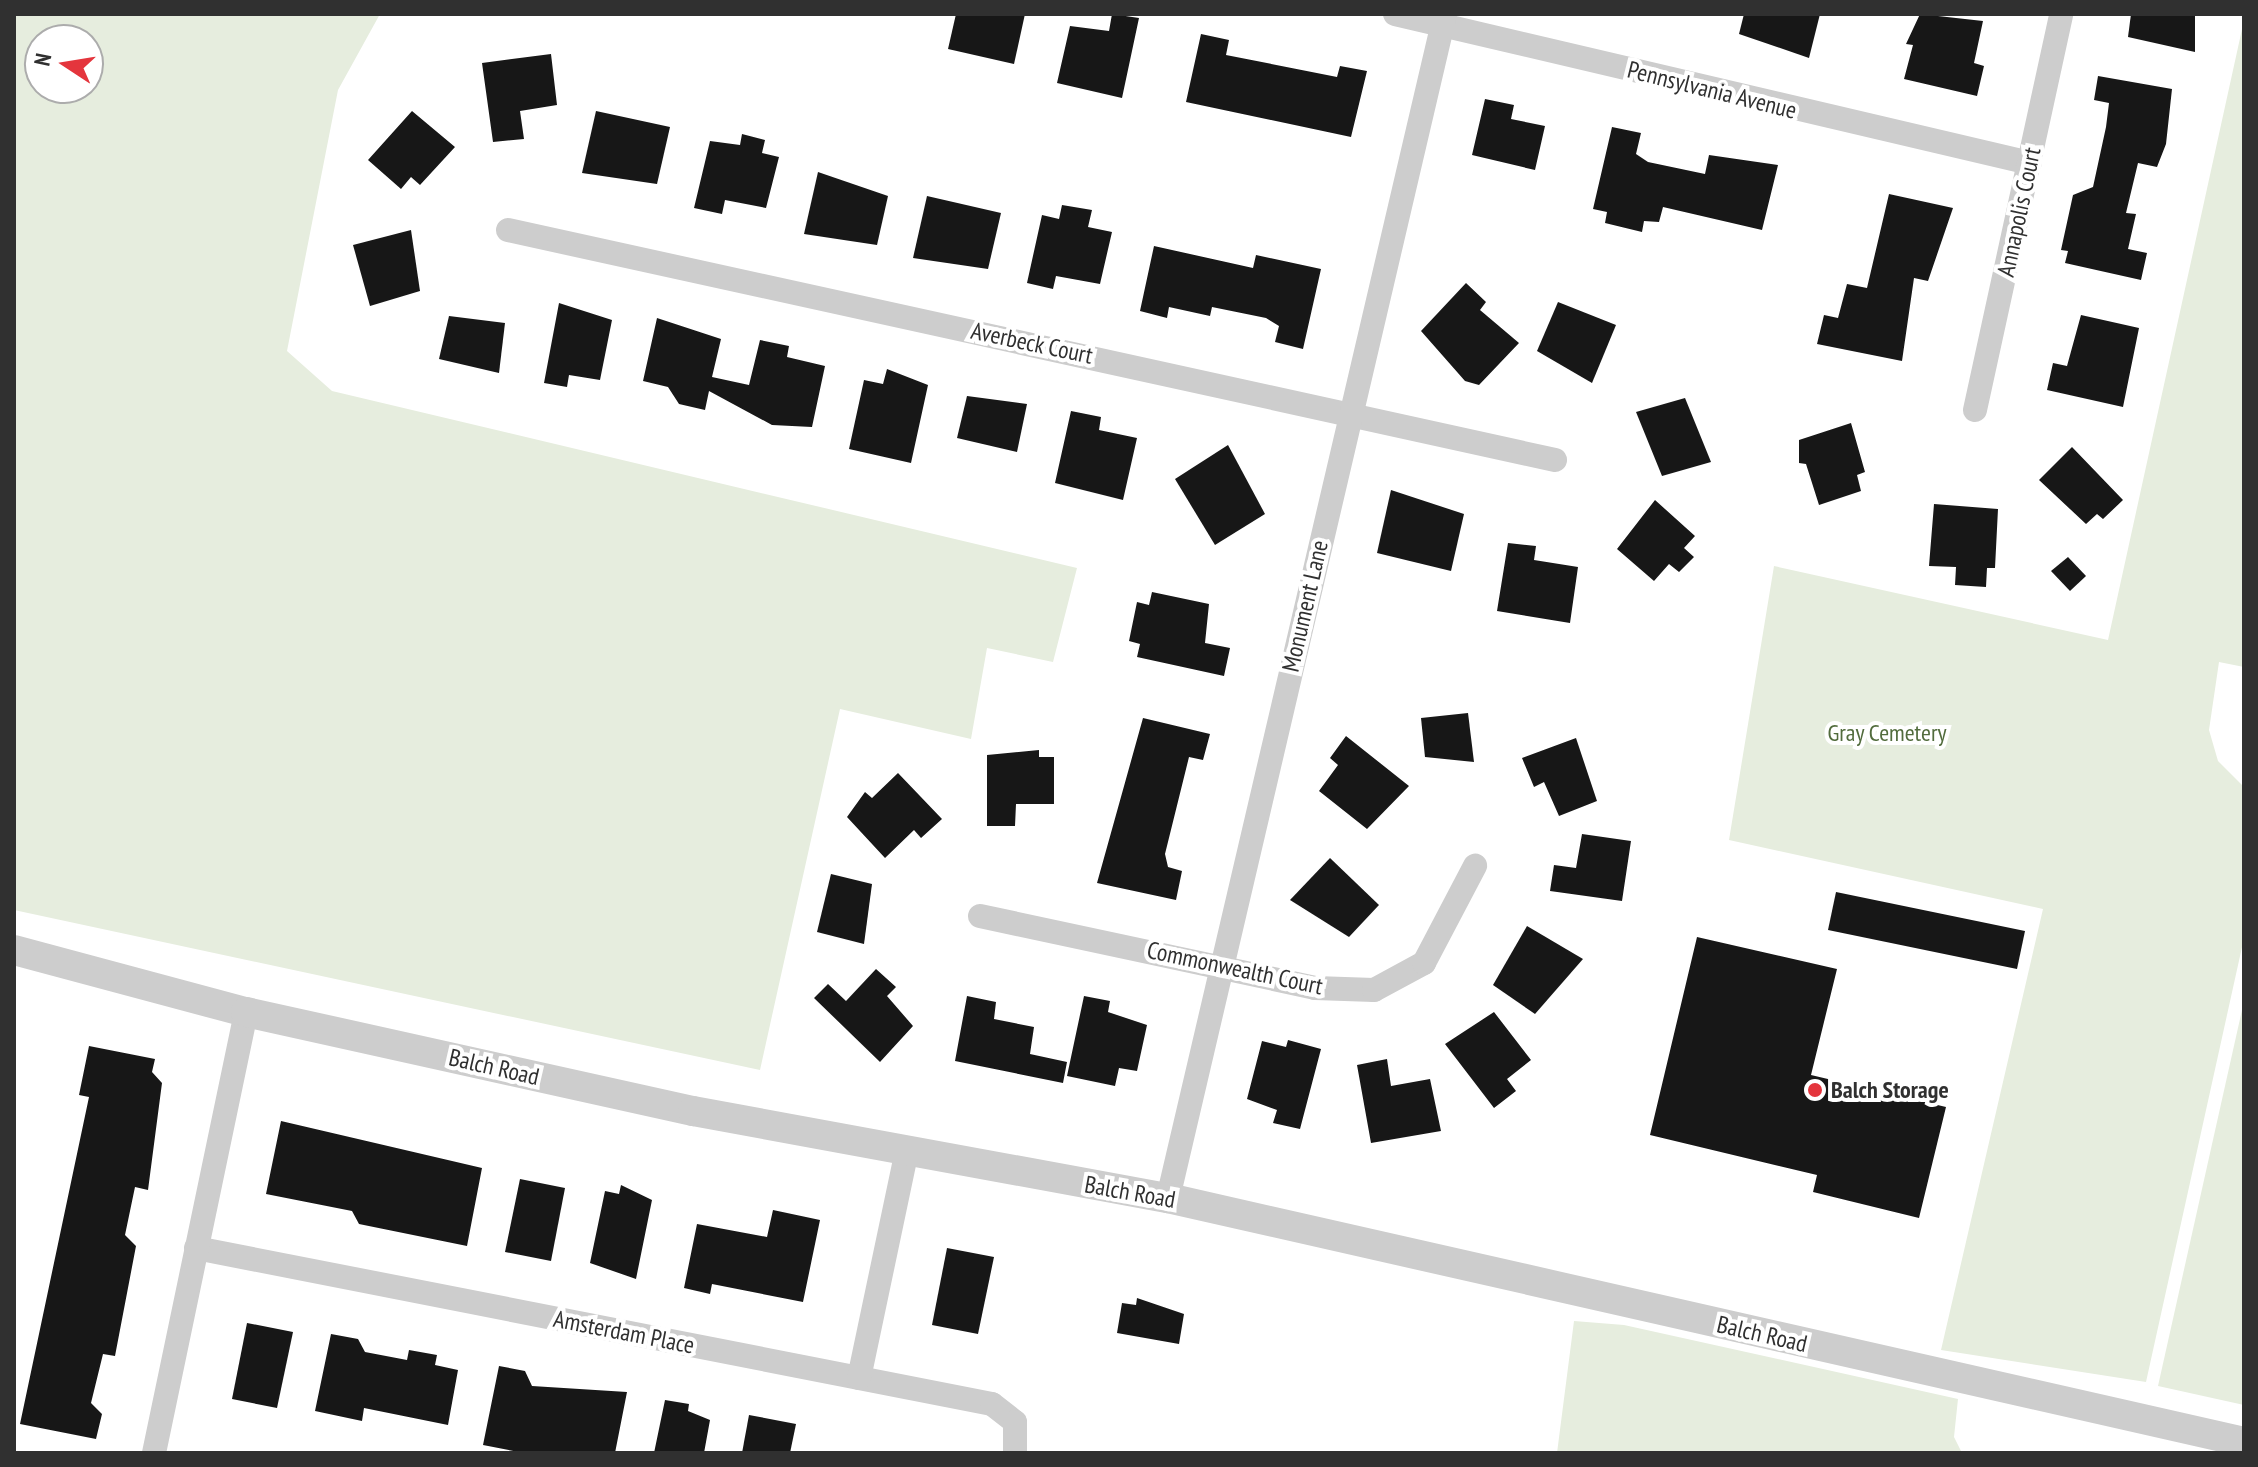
<!DOCTYPE html>
<style>
body{margin:0}
#map{position:relative;width:2258px;height:1467px;overflow:hidden;background:#fff;font-family:"PT Sans Narrow",sans-serif}
div>[style]{position:absolute}
[style*='--x']{left:calc(var(--x)*1px);top:calc(var(--y)*1px);width:calc(var(--w)*1px);rotate:calc(var(--a)*1deg)}
.green>*{inset:0;background:#e6edde}
.building>*{inset:0;background:#171717}
.minor>*{height:24px;margin:-12px;padding:0 12px;transform-origin:12px;border-radius:12px;background:#cdcdcd}
.tertiary>*{height:30px;margin:-15px;padding:0 15px;transform-origin:15px;border-radius:15px;background:#cdcdcd}
.dots>*{width:22px;height:22px;translate:-50% -50%;box-sizing:border-box;border:4px solid #fff;border-radius:50%}
span{translate:-50% -50%;white-space:nowrap;text-align:center;line-height:1.15;-webkit-text-stroke:8px #fff;paint-order:stroke}
.street-label{font-size:24px;color:#303030}
.park-label{font-size:24px;color:#526c3d}
.poi-label{font-size:24px;color:#303030;font-weight:700}
.left{translate:0 -50%;text-align:left}
.frame{position:absolute;inset:0;border:16px solid #303030;pointer-events:none}
.north{position:absolute;left:24px;top:24px;width:80px;height:80px;box-sizing:border-box;background:#fff;border:2px solid #acacac;border-radius:50%;rotate:282deg;font-size:22px;font-weight:700;line-height:32px;text-align:center;color:#303030}
.north::after{content:'';display:block;margin:auto;width:28px;height:36px;background:#e4353d;clip-path:polygon(50% 0,100% 100%,50% 72%,0 100%)}
</style>
<div id="map">
<div class="green">
<i style="clip-path:polygon(evenodd,14px 14px,380px 14px,338px 90px,287px 351px,332px 391px,1077px 568px,1053px 662px,987px 648px,971px 739px,840px 709px,760px 1070px,14px 910px,14px 14px,88px 40px,88px 88px,40px 88px,40px 40px,88px 40px)"></i>
<i style="clip-path:polygon(2244px 20px,2244px 667px,2219px 662px,2209px 730px,2218px 761px,2244px 787px,2244px 938px,2146px 1382px,1941px 1350px,2043px 909px,1729px 840px,1774px 566px,2108px 640px)"></i>
<i style="clip-path:polygon(2244px 1001px,2244px 1405px,2158px 1386px)"></i>
<i style="clip-path:polygon(1574px 1321px,1624px 1325px,1958px 1399px,1954px 1437px,1962px 1453px,1557px 1453px)"></i>
</div>
<div class="building">
<i style="clip-path:polygon(956px 14px,1025px 14px,1014px 64px,948px 49px)"></i>
<i style="clip-path:polygon(1112px 14px,1139px 18px,1122px 98px,1057px 83px,1070px 26px,1109px 31px)"></i>
<i style="clip-path:polygon(1744px 14px,1820px 14px,1809px 58px,1739px 34px)"></i>
<i style="clip-path:polygon(1920px 14px,1983px 21px,1974px 63px,1984px 66px,1977px 96px,1904px 79px,1913px 45px,1906px 44px)"></i>
<i style="clip-path:polygon(2131px 14px,2195px 14px,2195px 52px,2128px 37px)"></i>
<i style="clip-path:polygon(1201px 34px,1229px 40px,1226px 55px,1337px 77px,1340px 66px,1367px 71px,1351px 137px,1186px 102px)"></i>
<i style="clip-path:polygon(551px 54px,557px 105px,520px 111px,524px 139px,493px 142px,482px 63px)"></i>
<i style="clip-path:polygon(2098px 76px,2172px 89px,2166px 144px,2157px 167px,2138px 163px,2126px 213px,2136px 214px,2128px 249px,2147px 253px,2141px 280px,2065px 263px,2068px 251px,2061px 250px,2073px 195px,2093px 187px,2106px 127px,2109px 103px,2094px 100px)"></i>
<i style="clip-path:polygon(1485px 99px,1514px 105px,1511px 119px,1545px 126px,1535px 170px,1472px 155px)"></i>
<i style="clip-path:polygon(412px 111px,455px 147px,420px 185px,411px 177px,401px 189px,368px 160px)"></i>
<i style="clip-path:polygon(596px 111px,670px 127px,657px 184px,582px 173px)"></i>
<i style="clip-path:polygon(1612px 127px,1641px 133px,1636px 154px,1648px 162px,1705px 174px,1709px 155px,1778px 165px,1762px 230px,1663px 207px,1659px 222px,1644px 221px,1642px 232px,1605px 223px,1607px 212px,1593px 209px)"></i>
<i style="clip-path:polygon(742px 134px,765px 140px,762px 153px,779px 157px,766px 208px,725px 200px,722px 214px,694px 208px,710px 141px,740px 145px)"></i>
<i style="clip-path:polygon(818px 172px,888px 196px,877px 245px,804px 234px)"></i>
<i style="clip-path:polygon(1889px 194px,1953px 208px,1928px 281px,1914px 278px,1902px 361px,1817px 344px,1824px 315px,1838px 318px,1847px 284px,1867px 288px)"></i>
<i style="clip-path:polygon(927px 196px,1001px 213px,988px 269px,913px 258px)"></i>
<i style="clip-path:polygon(1062px 205px,1092px 210px,1088px 227px,1112px 232px,1100px 284px,1056px 276px,1053px 289px,1027px 283px,1042px 215px,1059px 219px)"></i>
<i style="clip-path:polygon(411px 230px,420px 291px,370px 306px,353px 245px)"></i>
<i style="clip-path:polygon(1154px 246px,1253px 268px,1256px 255px,1321px 269px,1303px 349px,1275px 342px,1279px 326px,1266px 318px,1212px 307px,1210px 316px,1169px 307px,1167px 318px,1140px 311px)"></i>
<i style="clip-path:polygon(1466px 283px,1486px 302px,1480px 310px,1519px 343px,1479px 385px,1465px 381px,1421px 331px)"></i>
<i style="clip-path:polygon(1558px 302px,1616px 325px,1592px 383px,1537px 351px)"></i>
<i style="clip-path:polygon(559px 303px,612px 320px,600px 380px,569px 375px,567px 387px,544px 383px)"></i>
<i style="clip-path:polygon(2081px 315px,2139px 328px,2123px 407px,2047px 390px,2053px 363px,2067px 366px)"></i>
<i style="clip-path:polygon(449px 316px,505px 323px,499px 373px,439px 359px)"></i>
<i style="clip-path:polygon(657px 318px,721px 339px,712px 377px,749px 385px,760px 340px,789px 346px,787px 357px,825px 366px,812px 427px,772px 425px,709px 391px,705px 410px,679px 404px,668px 387px,643px 381px)"></i>
<i style="clip-path:polygon(887px 369px,928px 385px,911px 463px,849px 449px,864px 380px,883px 384px)"></i>
<i style="clip-path:polygon(967px 396px,1027px 404px,1017px 452px,957px 438px)"></i>
<i style="clip-path:polygon(1685px 398px,1711px 462px,1662px 476px,1636px 412px)"></i>
<i style="clip-path:polygon(1071px 411px,1101px 417px,1099px 430px,1137px 438px,1123px 500px,1055px 483px)"></i>
<i style="clip-path:polygon(1851px 423px,1865px 472px,1857px 475px,1861px 491px,1819px 505px,1806px 464px,1799px 463px,1799px 440px)"></i>
<i style="clip-path:polygon(1228px 445px,1265px 514px,1215px 545px,1175px 479px)"></i>
<i style="clip-path:polygon(2072px 447px,2123px 500px,2103px 519px,2097px 514px,2086px 524px,2039px 480px)"></i>
<i style="clip-path:polygon(1391px 490px,1464px 514px,1451px 571px,1377px 553px)"></i>
<i style="clip-path:polygon(1655px 500px,1695px 536px,1684px 548px,1694px 557px,1679px 572px,1669px 564px,1654px 581px,1617px 549px)"></i>
<i style="clip-path:polygon(1934px 504px,1998px 509px,1995px 568px,1987px 568px,1986px 587px,1955px 585px,1956px 567px,1929px 566px)"></i>
<i style="clip-path:polygon(1508px 543px,1536px 546px,1534px 560px,1578px 567px,1570px 623px,1497px 611px)"></i>
<i style="clip-path:polygon(2068px 557px,2086px 576px,2070px 591px,2051px 571px)"></i>
<i style="clip-path:polygon(1152px 592px,1209px 604px,1205px 643px,1230px 648px,1224px 676px,1137px 657px,1140px 644px,1129px 641px,1137px 602px,1149px 605px)"></i>
<i style="clip-path:polygon(1468px 713px,1474px 762px,1425px 757px,1421px 718px)"></i>
<i style="clip-path:polygon(1143px 718px,1210px 734px,1203px 760px,1189px 757px,1165px 854px,1168px 867px,1182px 871px,1176px 900px,1097px 883px)"></i>
<i style="clip-path:polygon(1346px 736px,1409px 786px,1367px 829px,1319px 791px,1338px 765px,1330px 758px)"></i>
<i style="clip-path:polygon(1576px 738px,1597px 801px,1559px 816px,1544px 782px,1534px 787px,1522px 758px)"></i>
<i style="clip-path:polygon(1039px 750px,1039px 757px,1054px 757px,1054px 804px,1016px 804px,1015px 826px,987px 826px,987px 755px)"></i>
<i style="clip-path:polygon(898px 773px,942px 819px,921px 838px,914px 830px,885px 858px,847px 817px,865px 792px,872px 798px)"></i>
<i style="clip-path:polygon(1582px 834px,1631px 841px,1622px 901px,1550px 891px,1554px 865px,1576px 868px)"></i>
<i style="clip-path:polygon(1330px 858px,1379px 905px,1349px 937px,1290px 900px)"></i>
<i style="clip-path:polygon(831px 874px,872px 884px,864px 944px,817px 932px)"></i>
<i style="clip-path:polygon(1836px 892px,2025px 931px,2017px 969px,1828px 930px)"></i>
<i style="clip-path:polygon(1527px 926px,1583px 959px,1535px 1014px,1493px 985px)"></i>
<i style="clip-path:polygon(1697px 937px,1837px 969px,1811px 1075px,1946px 1107px,1919px 1218px,1813px 1192px,1817px 1175px,1650px 1135px)"></i>
<i style="clip-path:polygon(876px 969px,896px 987px,887px 996px,913px 1026px,880px 1062px,814px 998px,828px 984px,846px 1001px)"></i>
<i style="clip-path:polygon(967px 996px,996px 1002px,994px 1019px,1034px 1027px,1030px 1054px,1067px 1062px,1063px 1083px,955px 1061px)"></i>
<i style="clip-path:polygon(1084px 996px,1110px 1001px,1108px 1012px,1147px 1025px,1137px 1071px,1119px 1068px,1115px 1086px,1067px 1076px)"></i>
<i style="clip-path:polygon(1494px 1012px,1531px 1060px,1507px 1079px,1516px 1091px,1494px 1108px,1445px 1044px)"></i>
<i style="clip-path:polygon(1288px 1040px,1321px 1049px,1300px 1129px,1273px 1123px,1277px 1110px,1247px 1099px,1262px 1041px,1286px 1047px)"></i>
<i style="clip-path:polygon(89px 1046px,155px 1059px,152px 1072px,162px 1083px,148px 1190px,135px 1187px,125px 1235px,136px 1246px,115px 1356px,103px 1354px,91px 1403px,102px 1414px,96px 1439px,20px 1424px,89px 1097px,79px 1095px)"></i>
<i style="clip-path:polygon(1387px 1059px,1391px 1086px,1430px 1079px,1441px 1131px,1371px 1143px,1357px 1065px)"></i>
<i style="clip-path:polygon(281px 1121px,482px 1168px,467px 1246px,359px 1224px,352px 1211px,266px 1194px)"></i>
<i style="clip-path:polygon(520px 1179px,565px 1188px,551px 1261px,505px 1252px)"></i>
<i style="clip-path:polygon(621px 1185px,652px 1200px,636px 1279px,590px 1263px,605px 1191px,619px 1194px)"></i>
<i style="clip-path:polygon(773px 1210px,820px 1220px,803px 1302px,712px 1284px,710px 1294px,684px 1288px,697px 1224px,767px 1237px)"></i>
<i style="clip-path:polygon(947px 1248px,994px 1257px,978px 1334px,932px 1325px)"></i>
<i style="clip-path:polygon(1137px 1298px,1184px 1314px,1179px 1344px,1117px 1333px,1122px 1303px,1136px 1305px)"></i>
<i style="clip-path:polygon(247px 1323px,293px 1332px,277px 1408px,232px 1399px)"></i>
<i style="clip-path:polygon(331px 1334px,358px 1339px,365px 1352px,407px 1360px,409px 1350px,437px 1355px,435px 1365px,458px 1370px,448px 1425px,364px 1408px,362px 1421px,315px 1411px)"></i>
<i style="clip-path:polygon(499px 1366px,525px 1371px,532px 1386px,627px 1392px,615px 1453px,524px 1453px,483px 1445px)"></i>
<i style="clip-path:polygon(665px 1400px,689px 1404px,688px 1411px,710px 1420px,704px 1453px,654px 1453px)"></i>
<i style="clip-path:polygon(749px 1415px,796px 1424px,790px 1453px,742px 1453px)"></i>
</div>
<div class="minor">
<i style="--x:1395;--y:14;--w:652;--a:13.21"></i>
<i style="--x:508;--y:230;--w:1072;--a:12.39"></i>
<i style="--x:1975;--y:410;--w:405;--a:-77.7"></i>
<i style="--x:980;--y:916;--w:343;--a:12.1"></i>
<i style="--x:1315;--y:988;--w:59;--a:1.9"></i>
<i style="--x:1374;--y:990;--w:57;--a:-28.4"></i>
<i style="--x:1424;--y:963;--w:110;--a:-62.3"></i>
<i style="--x:1168;--y:1198;--w:1216;--a:-76.83"></i>
<i style="--x:196;--y:1248;--w:811;--a:11.09"></i>
<i style="--x:992;--y:1404;--w:29;--a:38"></i>
<i style="--x:1015;--y:1422;--w:31;--a:90"></i>
<i style="--x:859;--y:1378;--w:228;--a:-78.1"></i>
<i style="--x:154;--y:1453;--w:450;--a:-78.2"></i>
</div>
<div class="tertiary">
<i style="--x:14;--y:950;--w:240;--a:15"></i>
<i style="--x:246;--y:1012;--w:458;--a:12.5"></i>
<i style="--x:693;--y:1111;--w:483;--a:10.4"></i>
<i style="--x:1168;--y:1198;--w:1103;--a:12.78"></i>
</div>
<div class="dots">
<i style="left:1815px;top:1090px;background:#e4353d"></i>
</div>
<div class="street-label">
<span style="left:1712px;top:90px;rotate:14deg">Pennsylvania Avenue</span>
<span style="left:2019px;top:212px;rotate:-78deg">Annapolis Court</span>
<span style="left:1032px;top:343px;rotate:12deg">Averbeck Court</span>
<span style="left:1305px;top:606px;rotate:-77deg">Monument Lane</span>
<span style="left:1235px;top:968px;rotate:12deg">Commonwealth Court</span>
<span style="left:494px;top:1067px;rotate:13deg">Balch Road</span>
<span style="left:1130px;top:1192px;rotate:10deg">Balch Road</span>
<span style="left:624px;top:1332px;rotate:11deg">Amsterdam Place</span>
<span style="left:1762px;top:1334px;rotate:13deg">Balch Road</span>
</div>
<div class="park-label">
<span style="left:1887px;top:733px">Gray Cemetery</span>
</div>
<div class="poi-label">
<span class="left" style="left:1831px;top:1090px">Balch Storage</span>
</div>
<div class="frame"></div>
<div class="north">N</div>
</div>
